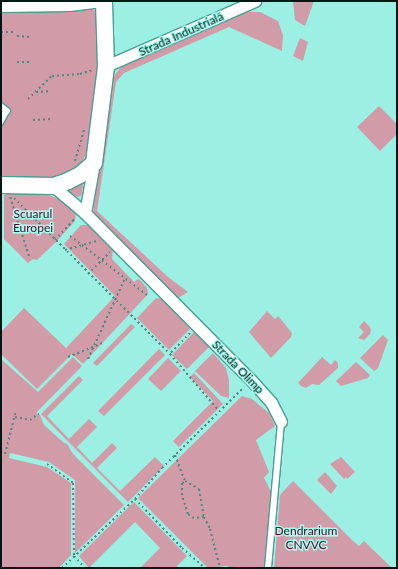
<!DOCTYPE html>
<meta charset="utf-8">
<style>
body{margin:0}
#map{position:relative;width:398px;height:569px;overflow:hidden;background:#9bf0e3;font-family:Lato,sans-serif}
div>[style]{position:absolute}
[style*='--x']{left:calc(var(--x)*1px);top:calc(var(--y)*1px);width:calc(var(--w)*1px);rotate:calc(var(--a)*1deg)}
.green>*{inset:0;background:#d19ba7}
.path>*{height:2px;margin-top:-1px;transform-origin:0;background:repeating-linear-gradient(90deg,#4f867e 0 2px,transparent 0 5px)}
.roads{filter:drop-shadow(1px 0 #479d92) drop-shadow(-1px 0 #479d92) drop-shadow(0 1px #479d92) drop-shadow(0 -1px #479d92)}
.lane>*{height:5.5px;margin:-2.75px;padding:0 2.75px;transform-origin:2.75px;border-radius:2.75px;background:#fff}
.street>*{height:11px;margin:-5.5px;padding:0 5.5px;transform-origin:5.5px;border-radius:5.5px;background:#fff}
.secondary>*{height:16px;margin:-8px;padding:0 8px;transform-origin:8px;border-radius:8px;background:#fff}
span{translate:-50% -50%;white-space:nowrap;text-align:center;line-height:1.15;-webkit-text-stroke:3px #a8fdf0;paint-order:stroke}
.street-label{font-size:12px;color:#001714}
.park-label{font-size:12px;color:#530324}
.frame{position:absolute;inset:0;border:2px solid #001714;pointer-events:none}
</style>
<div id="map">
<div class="green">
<i style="clip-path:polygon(293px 1px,314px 1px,305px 26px,295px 20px)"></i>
<i style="clip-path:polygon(88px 9px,97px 11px,101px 62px,88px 151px,80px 165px,67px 176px,58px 179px,1px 178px,1px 11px)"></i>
<i style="clip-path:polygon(247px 12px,260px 12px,278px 21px,283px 35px,282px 51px,229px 27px,124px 73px,116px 82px,97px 211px,168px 277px,188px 292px,178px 298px,93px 213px,112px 78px,123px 65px)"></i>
<i style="clip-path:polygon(300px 38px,308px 42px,303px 61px,293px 56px)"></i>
<i style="clip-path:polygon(379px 106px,397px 124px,397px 134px,380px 151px,357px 127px)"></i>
<i style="clip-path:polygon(84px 180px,81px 196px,78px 197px,68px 191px,68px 188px)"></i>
<i style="clip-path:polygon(9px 193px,45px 193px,64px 202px,76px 213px,75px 221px,56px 242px,37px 260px,33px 259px,28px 263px,4px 239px,4px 195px)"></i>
<i style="clip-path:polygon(81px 225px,88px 225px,113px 249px,112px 259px,134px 282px,138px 279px,141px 281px,147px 288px,148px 294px,83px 364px,72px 354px,37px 389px,1px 354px,1px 332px,24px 308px,66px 348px,115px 296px,64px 244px)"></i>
<i style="clip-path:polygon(156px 298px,163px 299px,190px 329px,169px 350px,137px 318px)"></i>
<i style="clip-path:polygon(267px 311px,275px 319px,278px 316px,292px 333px,291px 337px,271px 358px,249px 332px)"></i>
<i style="clip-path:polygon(364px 321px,370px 327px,371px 330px,370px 334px,364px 340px,358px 338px,364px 332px,359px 327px)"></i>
<i style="clip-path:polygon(131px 324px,135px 327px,97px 366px,93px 363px)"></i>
<i style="clip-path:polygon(194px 332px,209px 347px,187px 369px,172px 355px)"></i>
<i style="clip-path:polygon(383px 335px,388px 340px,378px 368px,374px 371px,360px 358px)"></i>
<i style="clip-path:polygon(159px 349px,165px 355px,104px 416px,98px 411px)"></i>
<i style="clip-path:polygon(213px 353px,226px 368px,229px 380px,229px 398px,221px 396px,195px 371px)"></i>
<i style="clip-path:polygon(73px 357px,82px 366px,36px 413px,40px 415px,44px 425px,64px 443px,67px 444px,73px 454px,124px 505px,75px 553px,75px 480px,49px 462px,10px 453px,9px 458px,47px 467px,71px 483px,71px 555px,59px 568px,1px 568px,2px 360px,38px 392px)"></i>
<i style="clip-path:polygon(322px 357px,331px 365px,335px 360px,338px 363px,338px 368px,319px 385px,312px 384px,306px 388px,301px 386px,298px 383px)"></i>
<i style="clip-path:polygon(168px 358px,181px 371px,161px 391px,148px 379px)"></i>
<i style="clip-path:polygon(356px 362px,370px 375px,368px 378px,341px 386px,336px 381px)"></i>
<i style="clip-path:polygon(194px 373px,223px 404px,179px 447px,173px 441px,213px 401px,190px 377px)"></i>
<i style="clip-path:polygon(79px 376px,83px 380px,47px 416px,69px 439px,89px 419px,97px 427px,77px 447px,92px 463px,112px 443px,117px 448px,97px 468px,120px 491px,155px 457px,164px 466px,128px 502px,41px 414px)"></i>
<i style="clip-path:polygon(242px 396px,252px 399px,269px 413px,275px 426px,256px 440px,269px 472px,264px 478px,272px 493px,264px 568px,231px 568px,227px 566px,208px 568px,138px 498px)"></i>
<i style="clip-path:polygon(341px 457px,355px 472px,347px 479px,346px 477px,344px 479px,330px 464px)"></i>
<i style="clip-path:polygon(325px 472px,337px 486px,331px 494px,317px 480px)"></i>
<i style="clip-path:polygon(293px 481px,353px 541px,359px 546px,364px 541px,392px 568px,274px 568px,280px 495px)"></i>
<i style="clip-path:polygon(134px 502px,187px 556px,175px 568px,140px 568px,160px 548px,135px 522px,89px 568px,79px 556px)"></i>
</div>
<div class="path">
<i style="--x:1;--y:32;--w:15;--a:0"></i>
<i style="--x:17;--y:36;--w:13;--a:4"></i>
<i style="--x:17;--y:62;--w:13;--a:0"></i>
<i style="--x:36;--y:92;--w:15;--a:-4"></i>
<i style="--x:28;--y:99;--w:33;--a:-44"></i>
<i style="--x:52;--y:76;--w:28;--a:-4"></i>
<i style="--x:80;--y:74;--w:14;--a:-17"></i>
<i style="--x:33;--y:120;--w:18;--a:-3"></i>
<i style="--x:75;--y:161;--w:33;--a:-74"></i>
<i style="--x:10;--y:197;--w:65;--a:72.1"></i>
<i style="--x:14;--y:198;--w:221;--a:45"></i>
<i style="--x:70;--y:236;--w:97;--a:37.5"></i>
<i style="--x:55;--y:240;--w:26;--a:-47"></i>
<i style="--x:73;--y:221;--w:5;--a:-79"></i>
<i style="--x:65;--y:250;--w:35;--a:-16"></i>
<i style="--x:88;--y:274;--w:31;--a:-45"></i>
<i style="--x:190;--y:333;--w:29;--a:134"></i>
<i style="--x:170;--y:354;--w:75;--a:49.3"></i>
<i style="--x:68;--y:357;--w:37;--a:-22"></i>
<i style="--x:88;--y:359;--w:89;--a:-65.4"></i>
<i style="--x:15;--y:417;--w:15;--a:11"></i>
<i style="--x:30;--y:420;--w:11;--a:-38"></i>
<i style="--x:5;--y:454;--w:44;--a:-75.7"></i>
<i style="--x:175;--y:455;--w:28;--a:69"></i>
<i style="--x:47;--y:464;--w:32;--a:36"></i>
<i style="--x:73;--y:483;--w:73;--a:89.2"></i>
<i style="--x:74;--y:556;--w:16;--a:47"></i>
<i style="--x:135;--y:499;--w:68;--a:46.2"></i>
<i style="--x:182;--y:548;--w:30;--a:41"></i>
<i style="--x:204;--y:517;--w:10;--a:174"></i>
<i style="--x:194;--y:518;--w:7;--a:-146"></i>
<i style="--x:188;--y:514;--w:20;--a:-108"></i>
<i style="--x:182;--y:495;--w:12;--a:-90"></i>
<i style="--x:182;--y:483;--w:4;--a:-34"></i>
<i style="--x:185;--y:481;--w:16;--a:30"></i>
<i style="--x:199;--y:489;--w:28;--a:80"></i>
<i style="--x:204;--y:517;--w:13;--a:63"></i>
<i style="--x:210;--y:529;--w:40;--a:75.6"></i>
<i style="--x:62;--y:568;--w:100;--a:-43.4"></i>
<i style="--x:135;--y:499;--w:41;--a:-48.9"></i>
<i style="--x:162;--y:468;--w:115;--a:-44.6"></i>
</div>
<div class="roads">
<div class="lane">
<i style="--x:1;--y:106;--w:8;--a:40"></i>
<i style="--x:7;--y:111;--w:13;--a:119"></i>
<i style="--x:268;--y:568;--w:147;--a:-84.9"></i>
</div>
<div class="street">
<i style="--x:1;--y:6;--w:68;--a:-0.8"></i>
<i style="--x:69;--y:5;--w:35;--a:-7"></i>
<i style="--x:106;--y:66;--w:163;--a:-23.6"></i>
<i style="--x:53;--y:186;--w:42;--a:40.2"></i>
<i style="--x:85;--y:213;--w:235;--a:45.2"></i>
<i style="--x:251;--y:380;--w:30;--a:48"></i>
<i style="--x:271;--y:402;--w:22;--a:63"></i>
<i style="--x:85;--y:213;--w:51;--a:-79.8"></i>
</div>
<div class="secondary">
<i style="--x:1;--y:185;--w:52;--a:1.1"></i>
<i style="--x:53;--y:186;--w:16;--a:-18"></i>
<i style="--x:68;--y:181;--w:13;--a:-27"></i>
<i style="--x:80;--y:175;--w:18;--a:-41"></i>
<i style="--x:94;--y:163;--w:98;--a:-82.9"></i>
<i style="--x:106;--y:66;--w:65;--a:-91.8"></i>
</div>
</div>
<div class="street-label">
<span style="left:181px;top:34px;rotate:-24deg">Strada Industrială</span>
<span style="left:238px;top:367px;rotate:46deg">Strada Olimp</span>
</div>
<div class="park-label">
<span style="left:33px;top:221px">Scuarul<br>Europei</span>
<span style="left:306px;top:538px">Dendrarium<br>CNVVC</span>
</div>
<div class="frame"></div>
</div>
